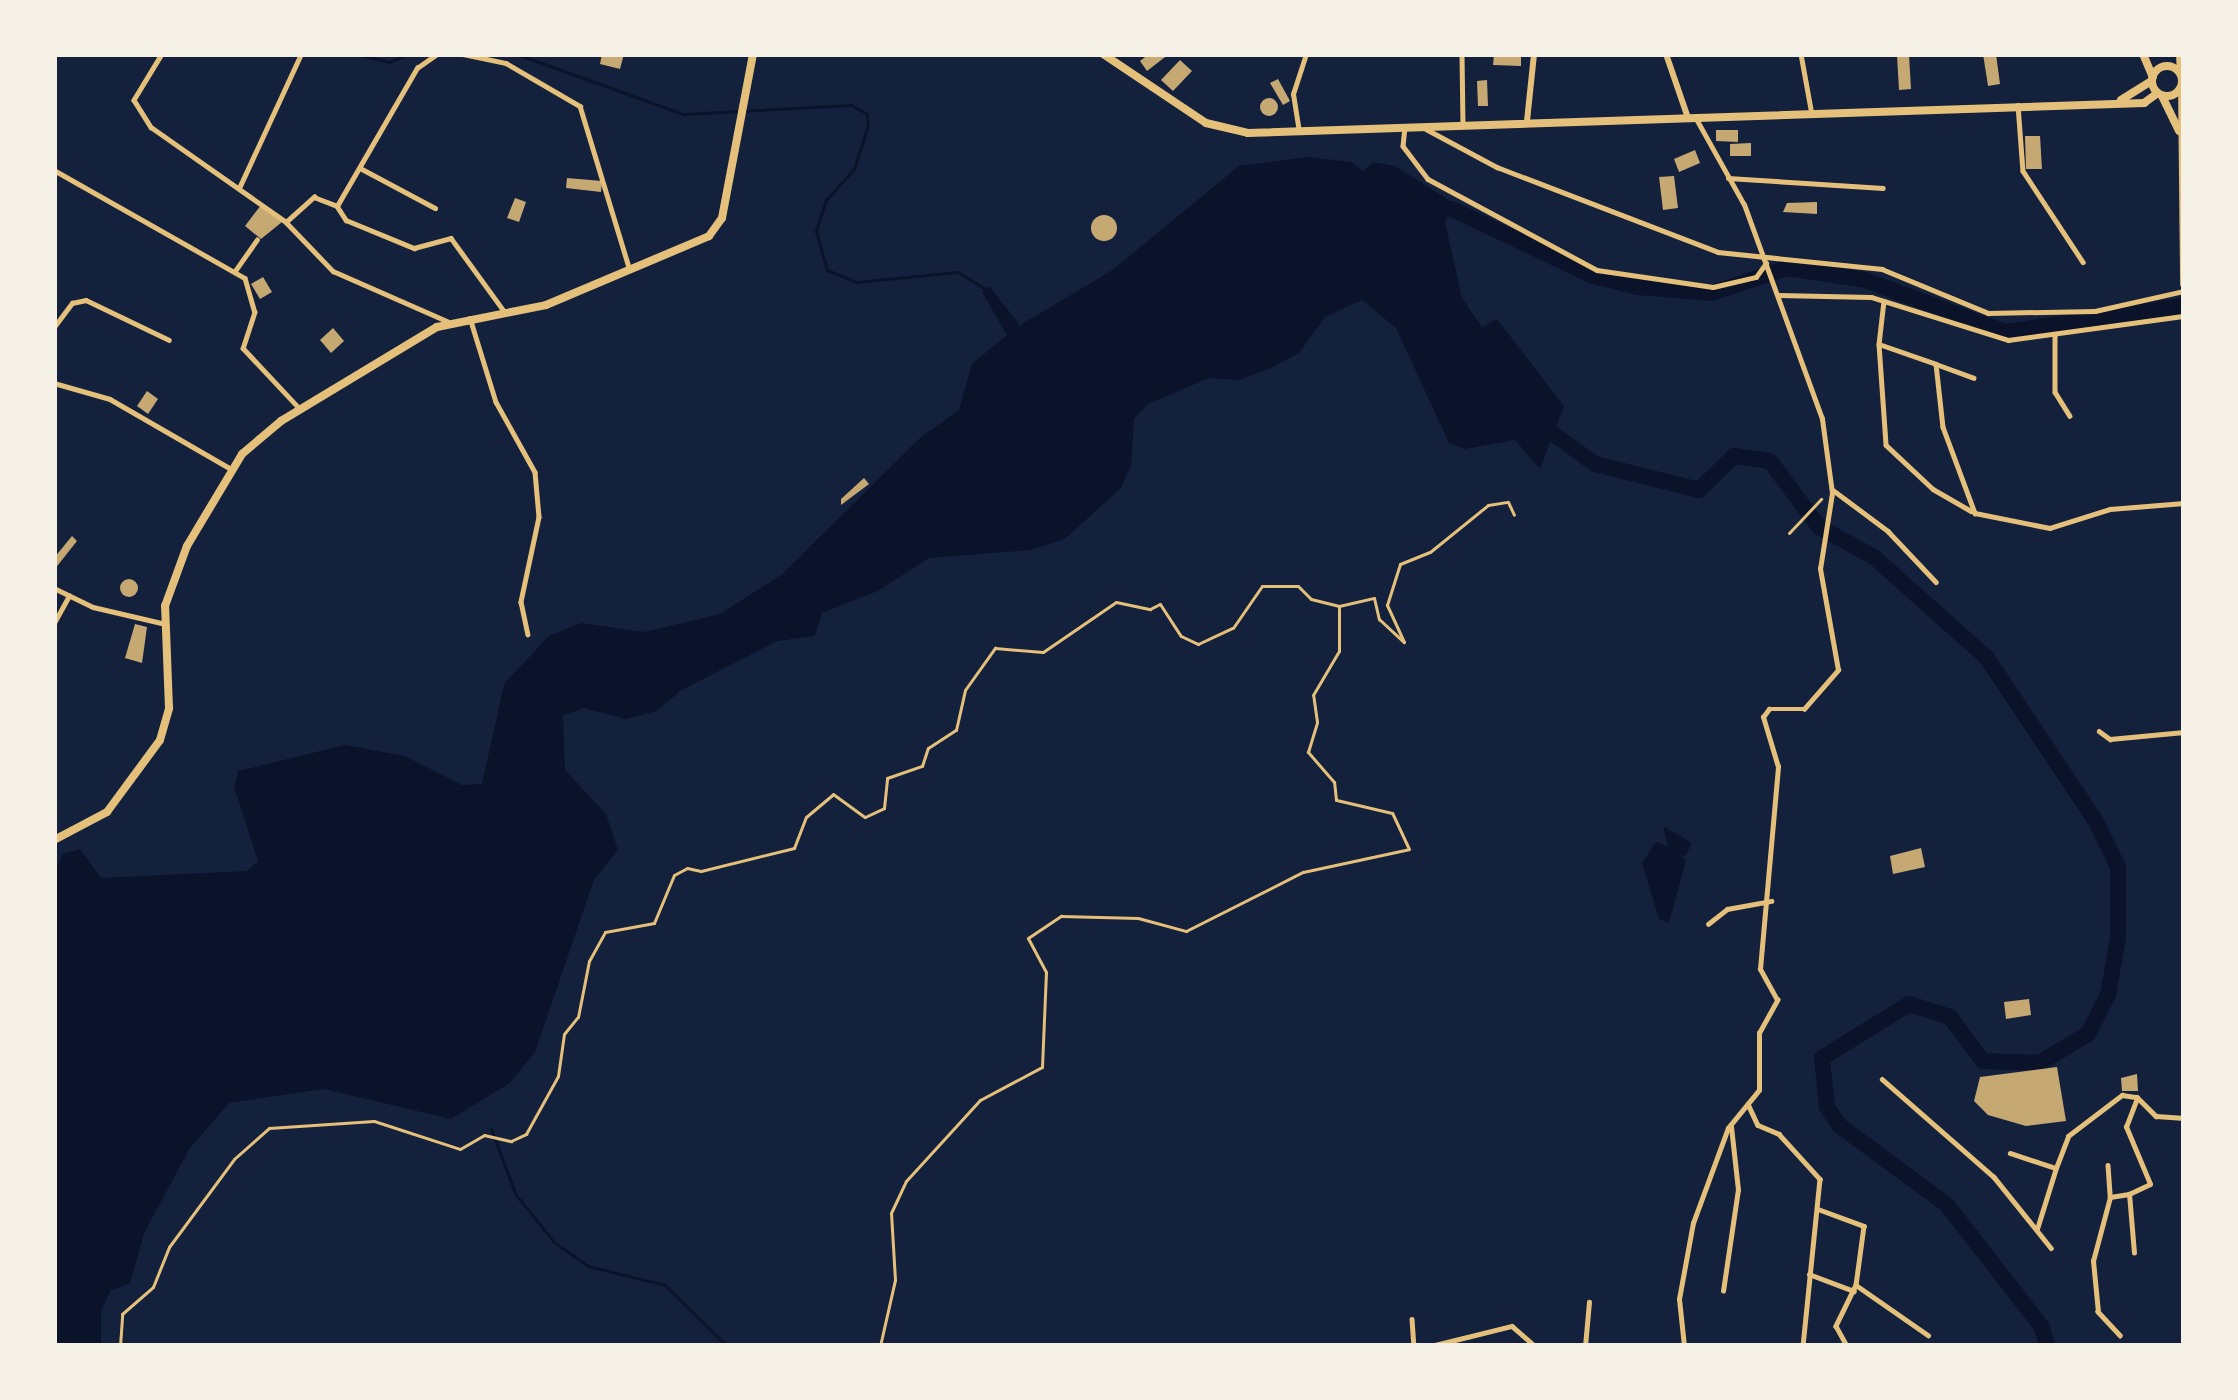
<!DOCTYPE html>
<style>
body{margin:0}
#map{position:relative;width:2238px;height:1400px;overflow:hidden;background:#14213d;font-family:"DejaVu Sans",sans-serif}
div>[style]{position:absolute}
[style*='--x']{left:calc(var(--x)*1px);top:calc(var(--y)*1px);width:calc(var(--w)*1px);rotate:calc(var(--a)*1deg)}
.water>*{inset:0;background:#0b132b}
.stream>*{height:3px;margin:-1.5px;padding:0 1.5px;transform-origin:1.5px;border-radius:1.5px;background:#0b132b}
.river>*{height:16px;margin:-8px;padding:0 8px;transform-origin:8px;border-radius:8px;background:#0b132b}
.building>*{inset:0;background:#c6a872}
.round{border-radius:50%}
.path>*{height:3px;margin:-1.5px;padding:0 1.5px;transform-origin:1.5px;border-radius:1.5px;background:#e5c07b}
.minor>*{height:4.5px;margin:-2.25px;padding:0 2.25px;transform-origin:2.25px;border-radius:2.25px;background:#e5c07b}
.secondary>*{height:6px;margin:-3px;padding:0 3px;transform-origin:3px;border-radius:3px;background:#e5c07b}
.primary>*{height:8px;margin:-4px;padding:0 4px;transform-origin:4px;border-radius:4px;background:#e5c07b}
.trunk>*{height:8px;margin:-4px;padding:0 4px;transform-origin:4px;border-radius:4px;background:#e5c07b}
.trunk>.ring{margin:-4px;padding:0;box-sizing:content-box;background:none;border:8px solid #e5c07b;border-radius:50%}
span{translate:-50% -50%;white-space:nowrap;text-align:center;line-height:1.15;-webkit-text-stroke:12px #f6f1e7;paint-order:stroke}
.frame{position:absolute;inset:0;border:57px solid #f6f1e7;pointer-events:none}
</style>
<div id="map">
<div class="water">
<i style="clip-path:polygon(1309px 157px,1351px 162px,1363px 171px,1373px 162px,1395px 166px,1455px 204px,1445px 222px,1462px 298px,1482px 327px,1497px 319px,1564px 406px,1540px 469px,1515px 440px,1465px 449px,1449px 443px,1396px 328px,1362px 300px,1325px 317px,1299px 353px,1269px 369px,1239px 380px,1209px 378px,1148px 404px,1134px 419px,1131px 465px,1121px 488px,1065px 539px,1031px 550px,929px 558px,878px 591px,822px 613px,815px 636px,777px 641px,680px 691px,657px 711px,626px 719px,583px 708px,563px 716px,565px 770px,606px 814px,618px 850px,594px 880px,535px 1052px,510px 1083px,451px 1119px,324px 1089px,229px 1103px,190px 1148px,144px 1233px,130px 1284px,111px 1290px,101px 1311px,101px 1346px,54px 1346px,54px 872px,63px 854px,80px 849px,101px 878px,247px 871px,258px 861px,234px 787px,238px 771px,345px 745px,405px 756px,462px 785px,482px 784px,504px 684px,549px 636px,581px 623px,645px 632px,720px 614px,781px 575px,921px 437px,959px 410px,972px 364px,1007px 335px,982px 292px,989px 286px,1020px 325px,1111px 271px,1239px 166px)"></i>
<i style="clip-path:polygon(1663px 826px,1692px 843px,1685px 857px,1676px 852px,1686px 860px,1669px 923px,1659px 919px,1642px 863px,1656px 842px,1668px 846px)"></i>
</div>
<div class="stream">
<i style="--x:357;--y:54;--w:33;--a:14"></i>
<i style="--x:389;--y:62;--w:21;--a:-23"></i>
<i style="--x:517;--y:54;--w:177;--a:19.9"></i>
<i style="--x:683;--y:114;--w:168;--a:-3.1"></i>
<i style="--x:851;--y:105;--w:18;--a:29"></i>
<i style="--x:867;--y:114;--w:11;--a:85"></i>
<i style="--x:868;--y:125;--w:46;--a:107.7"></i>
<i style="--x:854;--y:169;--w:42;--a:132.1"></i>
<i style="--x:826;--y:200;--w:33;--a:108"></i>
<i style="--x:816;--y:231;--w:41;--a:74.2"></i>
<i style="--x:827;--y:270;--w:31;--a:22"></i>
<i style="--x:856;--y:282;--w:102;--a:-5.6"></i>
<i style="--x:958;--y:272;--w:32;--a:32"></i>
<i style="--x:491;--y:1129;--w:71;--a:69.3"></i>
<i style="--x:516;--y:1195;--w:60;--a:51"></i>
<i style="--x:554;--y:1242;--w:42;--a:35.2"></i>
<i style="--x:588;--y:1266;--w:79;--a:13.9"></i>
<i style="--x:665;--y:1285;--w:87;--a:44.5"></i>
</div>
<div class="river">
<i style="--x:1452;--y:209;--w:156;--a:25.4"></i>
<i style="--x:1593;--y:276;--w:46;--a:13.7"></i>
<i style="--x:1638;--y:287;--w:74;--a:4.6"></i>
<i style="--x:1712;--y:293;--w:79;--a:-18.4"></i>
<i style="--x:1787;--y:268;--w:79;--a:8.7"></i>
<i style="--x:1865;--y:280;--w:149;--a:20.4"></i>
<i style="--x:2005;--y:332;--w:178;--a:-8.4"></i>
<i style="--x:1534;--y:420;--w:75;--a:35.8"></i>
<i style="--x:1595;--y:464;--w:107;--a:14"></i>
<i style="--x:1699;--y:490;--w:49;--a:-44.2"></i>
<i style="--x:1734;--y:456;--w:36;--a:8"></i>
<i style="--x:1770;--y:461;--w:82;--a:53.4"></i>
<i style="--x:1819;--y:527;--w:63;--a:28.6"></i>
<i style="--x:1874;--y:557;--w:152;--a:41.8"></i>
<i style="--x:1987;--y:658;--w:195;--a:56.3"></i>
<i style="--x:2095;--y:820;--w:52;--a:63.9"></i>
<i style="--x:2118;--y:867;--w:71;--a:90"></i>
<i style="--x:2118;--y:938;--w:58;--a:100"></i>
<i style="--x:2108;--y:995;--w:44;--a:117.1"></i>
<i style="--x:2088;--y:1034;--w:57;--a:149.4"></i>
<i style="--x:2039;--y:1063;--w:56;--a:-178"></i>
<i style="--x:1983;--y:1061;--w:55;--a:-126.9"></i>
<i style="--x:1950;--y:1017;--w:43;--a:-162.4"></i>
<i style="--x:1909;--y:1004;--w:102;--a:148.2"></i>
<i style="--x:1822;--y:1058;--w:49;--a:84.2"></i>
<i style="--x:1827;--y:1107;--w:23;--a:56"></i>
<i style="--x:1840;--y:1126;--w:133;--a:36.4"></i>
<i style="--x:1947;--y:1205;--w:155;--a:52.1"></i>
<i style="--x:2042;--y:1327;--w:20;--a:75"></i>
</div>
<div class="building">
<i style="clip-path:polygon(602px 54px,624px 54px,620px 69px,600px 64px)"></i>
<i style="clip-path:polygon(1149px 54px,1169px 54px,1147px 71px,1140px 61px)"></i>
<i style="clip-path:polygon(1494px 54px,1521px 54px,1521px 66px,1493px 65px)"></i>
<i style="clip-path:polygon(1983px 54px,1996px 54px,2000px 84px,1988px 86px)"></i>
<i style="clip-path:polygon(1909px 55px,1911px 89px,1899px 90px,1897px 56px)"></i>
<i style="clip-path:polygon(1180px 60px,1192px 71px,1173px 91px,1161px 80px)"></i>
<i style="clip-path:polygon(1278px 79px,1290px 101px,1283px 105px,1270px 83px)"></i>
<i style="clip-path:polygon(1487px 80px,1488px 106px,1478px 106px,1477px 81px)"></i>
<i class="round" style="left:1260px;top:98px;width:18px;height:18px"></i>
<i style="clip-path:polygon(1716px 130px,1738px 130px,1738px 142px,1716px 141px)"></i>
<i style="clip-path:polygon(2025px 136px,2040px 136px,2042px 169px,2026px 169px)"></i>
<i style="clip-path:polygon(1751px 143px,1751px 156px,1730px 156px,1730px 144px)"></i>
<i style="clip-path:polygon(1695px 150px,1700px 163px,1679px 172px,1674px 159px)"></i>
<i style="clip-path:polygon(1674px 176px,1678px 208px,1663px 210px,1659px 177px)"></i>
<i style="clip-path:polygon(567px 178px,602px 181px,601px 192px,566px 188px)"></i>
<i style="clip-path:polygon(515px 198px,526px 202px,519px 222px,507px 218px)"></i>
<i style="clip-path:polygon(1817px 202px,1817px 214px,1783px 212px,1787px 203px)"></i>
<i style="clip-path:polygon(261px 205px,282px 222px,261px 239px,245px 226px)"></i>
<i class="round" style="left:1091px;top:215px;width:26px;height:26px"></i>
<i style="clip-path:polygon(263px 277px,272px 292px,260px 299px,251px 284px)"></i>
<i style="clip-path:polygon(333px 328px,344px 341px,331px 353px,320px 340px)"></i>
<i style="clip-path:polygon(147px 391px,158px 399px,148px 414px,137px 406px)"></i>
<i style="clip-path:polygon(864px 478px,869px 484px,841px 505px,841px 499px)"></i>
<i style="clip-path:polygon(72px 536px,77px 541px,54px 570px,54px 558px)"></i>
<i class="round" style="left:120px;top:579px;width:18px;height:18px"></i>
<i style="clip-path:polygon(135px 624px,147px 627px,142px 663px,125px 658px)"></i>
<i style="clip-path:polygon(1921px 848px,1925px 867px,1893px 874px,1890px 856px)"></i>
<i style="clip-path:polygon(2029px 999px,2031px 1015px,2006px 1019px,2004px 1002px)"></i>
<i style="clip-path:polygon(2057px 1067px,2066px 1121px,2026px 1126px,1988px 1115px,1974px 1101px,1980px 1077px)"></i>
<i style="clip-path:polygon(2137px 1074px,2138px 1091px,2122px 1091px,2121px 1078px)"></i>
</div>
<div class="path">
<i style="--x:1789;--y:533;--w:47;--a:-46.7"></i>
<i style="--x:120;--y:1346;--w:32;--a:-86"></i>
<i style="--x:122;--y:1314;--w:41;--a:-41.1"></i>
<i style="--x:153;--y:1287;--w:43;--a:-68.2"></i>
<i style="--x:169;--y:1247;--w:109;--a:-53.5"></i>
<i style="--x:234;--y:1159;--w:47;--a:-41.5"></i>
<i style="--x:269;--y:1128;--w:105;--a:-3.8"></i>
<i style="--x:374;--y:1121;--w:90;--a:18"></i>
<i style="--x:460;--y:1149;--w:28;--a:-30"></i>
<i style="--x:484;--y:1135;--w:28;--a:13"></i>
<i style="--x:511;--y:1141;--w:17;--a:-25"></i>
<i style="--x:526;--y:1134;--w:66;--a:-61.1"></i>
<i style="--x:558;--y:1076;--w:42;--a:-81.9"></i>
<i style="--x:564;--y:1034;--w:22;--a:-51"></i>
<i style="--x:578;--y:1017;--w:57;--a:-78.9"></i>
<i style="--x:589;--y:961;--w:33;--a:-61"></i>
<i style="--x:605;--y:932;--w:50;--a:-10.4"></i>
<i style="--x:654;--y:923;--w:52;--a:-67.4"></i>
<i style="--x:674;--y:875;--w:15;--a:-28"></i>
<i style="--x:687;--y:868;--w:14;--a:12"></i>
<i style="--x:701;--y:871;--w:96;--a:-13.9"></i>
<i style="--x:794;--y:848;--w:33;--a:-69"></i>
<i style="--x:806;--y:817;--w:35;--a:-40"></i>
<i style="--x:833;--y:794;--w:39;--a:36"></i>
<i style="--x:865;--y:817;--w:21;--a:-25"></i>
<i style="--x:884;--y:808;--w:30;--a:-84"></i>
<i style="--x:887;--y:778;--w:37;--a:-19"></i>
<i style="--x:922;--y:766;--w:19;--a:-72"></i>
<i style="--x:928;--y:748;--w:33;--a:-33"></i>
<i style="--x:956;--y:730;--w:41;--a:-77.3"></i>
<i style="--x:965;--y:690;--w:52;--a:-54.5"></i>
<i style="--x:995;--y:648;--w:48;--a:4.8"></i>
<i style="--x:1043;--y:652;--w:88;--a:-34.4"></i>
<i style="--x:1116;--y:602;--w:35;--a:12"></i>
<i style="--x:1150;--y:609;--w:11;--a:-27"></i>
<i style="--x:1160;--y:604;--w:38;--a:57"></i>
<i style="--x:1181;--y:636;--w:19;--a:25"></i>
<i style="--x:1198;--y:644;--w:38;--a:-25"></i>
<i style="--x:1233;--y:628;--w:51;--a:-55.4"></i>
<i style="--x:1262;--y:586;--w:36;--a:0"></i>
<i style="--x:1298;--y:586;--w:18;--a:45"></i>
<i style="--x:1311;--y:599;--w:29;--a:14"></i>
<i style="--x:1339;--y:606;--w:36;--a:-13"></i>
<i style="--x:1374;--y:598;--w:22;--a:77"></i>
<i style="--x:1379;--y:619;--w:34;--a:43"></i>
<i style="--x:1404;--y:642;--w:41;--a:-114.7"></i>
<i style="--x:1387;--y:605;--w:43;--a:-72.4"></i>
<i style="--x:1400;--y:564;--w:32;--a:-22"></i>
<i style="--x:1430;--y:552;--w:75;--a:-39"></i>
<i style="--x:1488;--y:505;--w:20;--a:-9"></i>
<i style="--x:1508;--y:502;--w:14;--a:65"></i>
<i style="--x:880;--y:1346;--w:68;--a:-77.2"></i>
<i style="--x:895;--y:1280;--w:67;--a:-93.4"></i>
<i style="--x:891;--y:1213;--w:35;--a:-65"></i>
<i style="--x:906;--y:1181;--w:110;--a:-47.6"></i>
<i style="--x:980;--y:1100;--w:70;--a:-28"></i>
<i style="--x:1042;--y:1067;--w:95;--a:-87.6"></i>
<i style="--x:1046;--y:972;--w:38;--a:-118"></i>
<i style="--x:1028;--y:938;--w:40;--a:-34"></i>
<i style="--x:1061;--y:916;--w:77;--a:1.5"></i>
<i style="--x:1138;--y:918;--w:50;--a:15.2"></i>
<i style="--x:1186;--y:931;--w:131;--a:-26.8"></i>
<i style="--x:1303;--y:872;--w:108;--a:-12.2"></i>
<i style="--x:1409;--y:849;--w:40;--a:-115"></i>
<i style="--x:1392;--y:813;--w:57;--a:-166.9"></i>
<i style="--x:1336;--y:800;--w:18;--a:-96"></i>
<i style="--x:1334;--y:782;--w:40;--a:-131"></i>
<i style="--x:1308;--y:752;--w:31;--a:-73"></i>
<i style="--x:1317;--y:722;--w:27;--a:-98"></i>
<i style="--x:1313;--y:695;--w:51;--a:-59.4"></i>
<i style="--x:1339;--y:651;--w:43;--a:-90"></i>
</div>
<div class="minor">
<i style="--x:162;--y:54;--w:54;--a:121.3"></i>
<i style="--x:134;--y:100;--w:32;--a:58"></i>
<i style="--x:151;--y:127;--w:165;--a:35.1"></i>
<i style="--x:286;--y:222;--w:38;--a:-42"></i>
<i style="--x:314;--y:197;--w:25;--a:21"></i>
<i style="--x:463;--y:54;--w:44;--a:11.8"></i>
<i style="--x:506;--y:63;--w:86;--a:30.2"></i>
<i style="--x:580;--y:106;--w:168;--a:73.1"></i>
<i style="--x:1462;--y:54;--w:70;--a:89.2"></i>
<i style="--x:1801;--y:54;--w:56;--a:79.7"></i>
<i style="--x:2018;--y:105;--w:66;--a:85.7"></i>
<i style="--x:2023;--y:171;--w:109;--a:56.6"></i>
<i style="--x:1405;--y:127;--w:19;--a:96"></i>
<i style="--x:1403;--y:146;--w:41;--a:52.9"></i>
<i style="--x:1428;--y:179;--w:192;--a:28.3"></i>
<i style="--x:1597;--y:270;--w:117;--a:8.3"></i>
<i style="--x:1713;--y:287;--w:44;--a:-13.1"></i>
<i style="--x:1756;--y:277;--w:17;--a:-54"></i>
<i style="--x:1426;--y:129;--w:81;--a:28.2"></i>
<i style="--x:1497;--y:167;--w:237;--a:21"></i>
<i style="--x:1718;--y:252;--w:165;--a:5.9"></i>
<i style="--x:1882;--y:269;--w:115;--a:22.5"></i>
<i style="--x:1988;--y:313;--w:107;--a:-1.1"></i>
<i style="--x:2095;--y:311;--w:91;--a:-12.7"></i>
<i style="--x:1299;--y:132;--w:38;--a:-99"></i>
<i style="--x:1293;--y:94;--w:42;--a:-72"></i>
<i style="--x:362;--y:169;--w:83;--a:28.1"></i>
<i style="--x:54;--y:170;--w:219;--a:29.5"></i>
<i style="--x:245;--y:278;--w:35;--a:74"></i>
<i style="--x:255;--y:312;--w:38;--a:108"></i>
<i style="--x:243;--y:348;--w:83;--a:46.9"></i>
<i style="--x:1728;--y:178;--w:155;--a:3.7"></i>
<i style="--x:240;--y:186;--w:145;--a:-65.2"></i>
<i style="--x:337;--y:206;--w:17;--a:57"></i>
<i style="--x:346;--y:220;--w:74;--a:22.4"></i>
<i style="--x:414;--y:248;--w:38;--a:-15"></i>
<i style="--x:451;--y:238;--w:90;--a:54"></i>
<i style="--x:337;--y:206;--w:160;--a:-59.9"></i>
<i style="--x:417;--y:68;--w:24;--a:-35"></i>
<i style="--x:286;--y:222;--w:68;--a:46.2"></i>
<i style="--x:333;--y:271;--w:127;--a:23.7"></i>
<i style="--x:235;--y:271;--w:38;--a:-55"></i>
<i style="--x:1778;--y:295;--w:93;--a:1.2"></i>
<i style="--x:1871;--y:297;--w:144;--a:17.4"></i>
<i style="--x:2008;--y:340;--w:178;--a:-7.8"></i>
<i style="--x:1884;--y:301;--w:43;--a:96.6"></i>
<i style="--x:1879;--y:344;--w:60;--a:19.3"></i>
<i style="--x:1936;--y:364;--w:63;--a:83.7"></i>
<i style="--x:1943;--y:427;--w:92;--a:69.6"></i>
<i style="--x:1975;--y:513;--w:76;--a:11.3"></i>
<i style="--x:2050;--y:528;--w:63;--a:-17.6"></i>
<i style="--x:2110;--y:509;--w:74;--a:-4.6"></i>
<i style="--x:470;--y:318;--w:88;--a:72.8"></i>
<i style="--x:496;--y:402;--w:80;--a:60.9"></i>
<i style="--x:535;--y:472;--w:45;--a:84.9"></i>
<i style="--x:539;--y:517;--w:87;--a:102"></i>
<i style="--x:521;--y:602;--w:33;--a:78"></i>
<i style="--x:54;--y:327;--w:30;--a:-53"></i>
<i style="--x:72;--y:303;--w:14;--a:-12"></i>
<i style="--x:86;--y:300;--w:92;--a:25.7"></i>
<i style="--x:2055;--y:336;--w:56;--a:90"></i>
<i style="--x:2055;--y:392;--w:28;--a:58"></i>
<i style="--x:1879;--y:344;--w:101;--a:86"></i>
<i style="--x:1886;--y:445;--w:64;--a:43.1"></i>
<i style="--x:1933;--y:489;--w:44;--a:30.1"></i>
<i style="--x:1936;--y:364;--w:40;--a:20.2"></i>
<i style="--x:54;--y:383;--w:58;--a:15.9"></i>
<i style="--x:110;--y:399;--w:140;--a:30"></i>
<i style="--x:1833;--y:490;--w:69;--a:36.7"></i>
<i style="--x:1888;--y:531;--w:70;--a:46.7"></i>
<i style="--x:54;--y:588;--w:43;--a:26"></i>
<i style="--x:93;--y:607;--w:71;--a:13.1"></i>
<i style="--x:54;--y:623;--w:31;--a:-61"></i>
<i style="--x:2099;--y:731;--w:14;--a:36"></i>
<i style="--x:2110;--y:739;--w:74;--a:-5.4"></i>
<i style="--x:1708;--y:924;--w:24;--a:-38"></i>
<i style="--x:1727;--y:909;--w:45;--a:-10.3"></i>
<i style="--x:1882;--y:1079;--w:149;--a:41.2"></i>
<i style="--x:1994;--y:1177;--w:91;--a:51.2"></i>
<i style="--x:1748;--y:1104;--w:23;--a:65"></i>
<i style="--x:1758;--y:1125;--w:23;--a:23"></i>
<i style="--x:1779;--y:1134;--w:61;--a:47.7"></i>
<i style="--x:1820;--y:1179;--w:168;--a:95.8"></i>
<i style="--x:2010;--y:1153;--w:48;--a:18.1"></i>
<i style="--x:2056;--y:1168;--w:34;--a:-69"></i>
<i style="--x:2068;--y:1136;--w:68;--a:-37.2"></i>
<i style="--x:2122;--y:1095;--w:15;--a:8"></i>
<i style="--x:2137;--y:1097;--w:27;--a:45"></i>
<i style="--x:2156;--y:1116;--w:28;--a:4"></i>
<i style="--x:2108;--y:1165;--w:32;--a:86"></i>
<i style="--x:1818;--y:1209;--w:49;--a:20.3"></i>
<i style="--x:1864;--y:1226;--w:60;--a:97.7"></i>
<i style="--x:1856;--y:1285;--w:46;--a:116"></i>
<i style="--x:1836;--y:1326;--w:23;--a:61"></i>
<i style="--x:2037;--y:1229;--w:64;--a:-72.7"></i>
<i style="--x:2134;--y:1253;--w:59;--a:-94.8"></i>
<i style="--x:2129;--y:1194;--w:23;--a:-25"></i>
<i style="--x:2150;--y:1184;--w:62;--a:-112.8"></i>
<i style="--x:2126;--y:1127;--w:31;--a:-69"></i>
<i style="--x:1809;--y:1274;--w:48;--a:20.7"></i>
<i style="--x:1856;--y:1285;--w:88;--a:34.8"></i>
<i style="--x:1723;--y:1291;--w:102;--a:-81.6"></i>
<i style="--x:1738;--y:1190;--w:63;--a:-96.3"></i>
<i style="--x:1412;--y:1319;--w:27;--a:86"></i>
<i style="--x:2120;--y:1336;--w:33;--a:-133"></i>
<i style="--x:2098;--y:1312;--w:51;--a:-95.6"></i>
<i style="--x:2093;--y:1261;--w:66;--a:-75.1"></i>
<i style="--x:2110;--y:1197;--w:19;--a:-9"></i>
<i style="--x:1431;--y:1346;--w:83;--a:-13.9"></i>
<i style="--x:1512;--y:1326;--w:30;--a:41"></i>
<i style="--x:1585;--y:1346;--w:44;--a:-84.8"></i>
<i style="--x:1684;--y:1346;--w:47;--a:-96.1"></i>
<i style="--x:1679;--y:1299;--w:77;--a:-79.6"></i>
<i style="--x:1693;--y:1223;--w:101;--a:-69.8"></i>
<i style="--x:1728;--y:1128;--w:49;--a:-50.8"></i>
<i style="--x:1759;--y:1090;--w:57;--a:-90"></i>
<i style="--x:1759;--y:1033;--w:38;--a:-61"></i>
<i style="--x:1777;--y:1000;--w:35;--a:-119"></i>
<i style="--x:1760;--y:969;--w:203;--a:-84.9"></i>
<i style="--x:1778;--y:767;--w:52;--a:-106.7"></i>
<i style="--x:1763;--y:717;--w:10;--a:-53"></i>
<i style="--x:1769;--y:709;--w:35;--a:0"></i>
<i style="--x:1804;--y:709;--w:52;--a:-48.9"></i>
<i style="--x:1838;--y:670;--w:103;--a:-100.1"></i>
<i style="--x:1820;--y:569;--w:77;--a:-81"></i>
<i style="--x:1832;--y:493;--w:75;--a:-97.7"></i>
<i style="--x:1822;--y:419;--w:228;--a:-110"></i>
<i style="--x:1744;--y:205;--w:96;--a:-119.2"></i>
</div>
<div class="secondary">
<i style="--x:1666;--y:54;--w:65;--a:71"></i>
<i style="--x:2179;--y:54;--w:19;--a:87"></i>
<i style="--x:1527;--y:121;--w:67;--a:-84"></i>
</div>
<div class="primary">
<i style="--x:1103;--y:54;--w:124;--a:33.8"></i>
<i style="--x:1206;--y:123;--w:43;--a:13.4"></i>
<i style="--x:1248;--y:133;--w:897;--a:-1.92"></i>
<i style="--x:2144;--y:103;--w:17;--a:-36"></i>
<i style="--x:2121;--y:100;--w:36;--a:-32"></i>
<i style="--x:54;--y:840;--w:60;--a:-27.8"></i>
<i style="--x:107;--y:812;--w:89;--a:-53.6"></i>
<i style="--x:160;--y:740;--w:33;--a:-74"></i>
<i style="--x:169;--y:708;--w:102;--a:-92.2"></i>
<i style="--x:165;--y:606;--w:64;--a:-69.9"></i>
<i style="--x:187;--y:546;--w:107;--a:-59.1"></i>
<i style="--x:242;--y:454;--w:51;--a:-40.2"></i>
<i style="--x:281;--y:421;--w:182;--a:-31.1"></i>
<i style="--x:437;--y:327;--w:111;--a:-11.4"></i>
<i style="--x:546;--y:305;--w:177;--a:-22.9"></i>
<i style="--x:709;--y:236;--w:22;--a:-54"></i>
<i style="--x:722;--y:218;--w:167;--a:-79.3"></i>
</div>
<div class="trunk">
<i style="--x:2143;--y:54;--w:25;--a:67"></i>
<i class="ring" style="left:2152px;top:66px;width:22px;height:22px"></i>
<i style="--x:2182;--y:82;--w:202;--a:89.4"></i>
<i style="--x:2162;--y:96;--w:39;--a:64"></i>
</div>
<div class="frame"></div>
</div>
